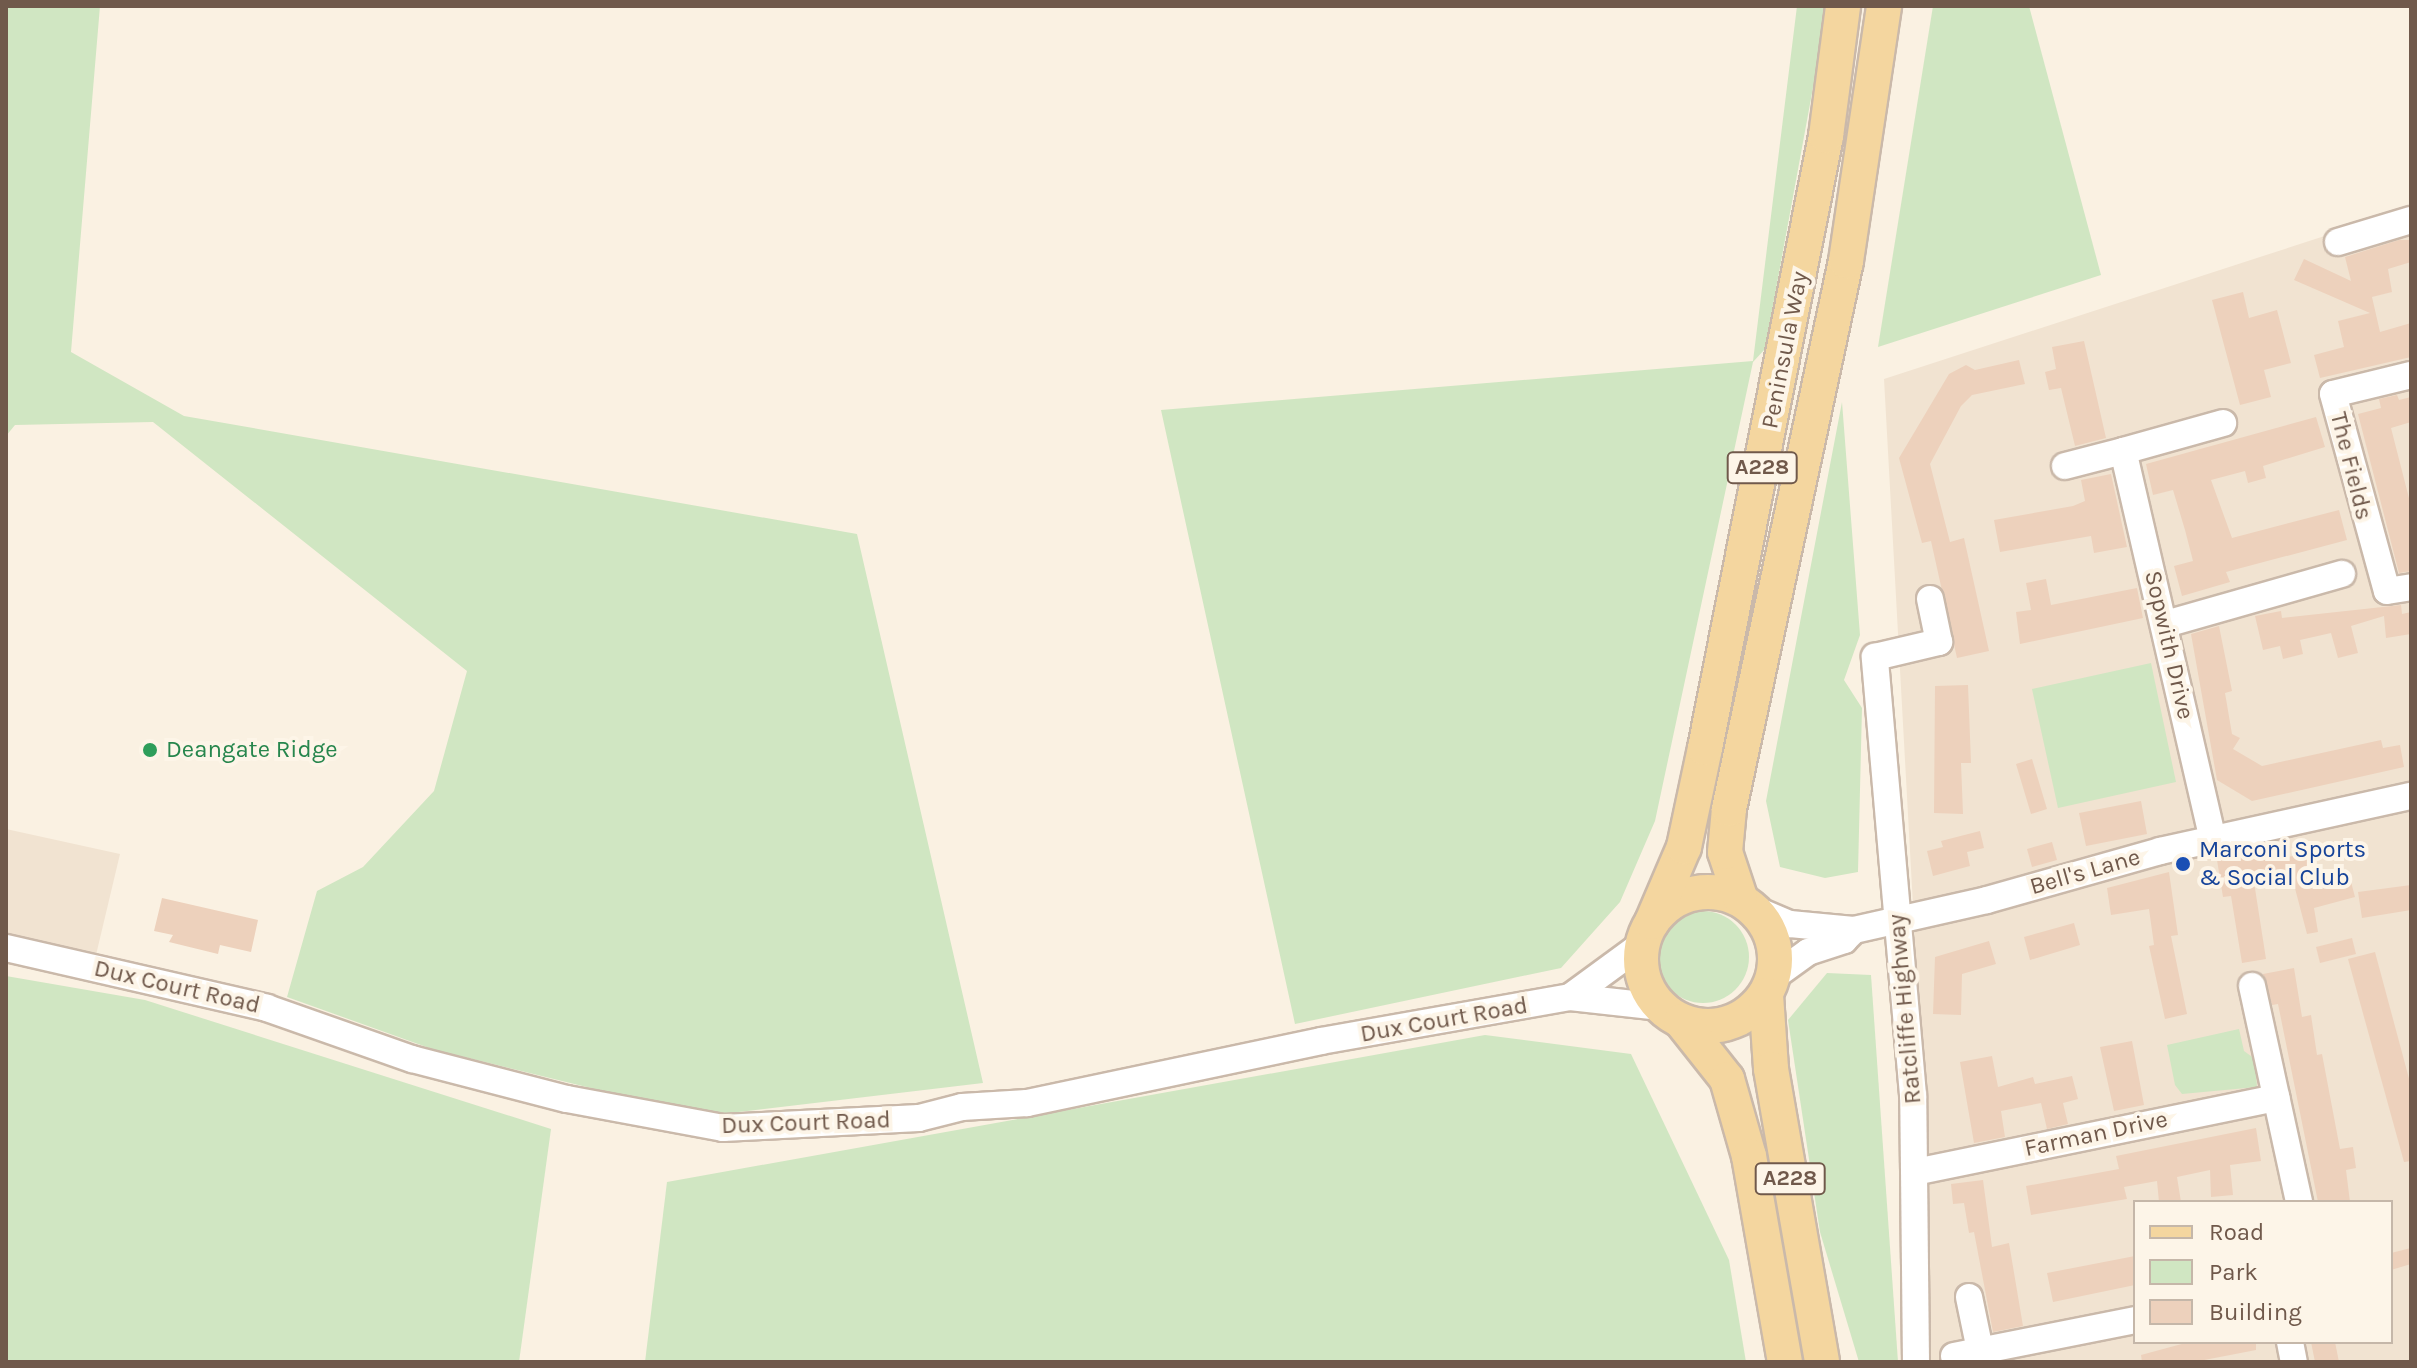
<!DOCTYPE html>
<style>
body{margin:0}
#map{position:relative;width:2417px;height:1368px;overflow:hidden;background:#faf1e2;font-family:Karla,sans-serif}
div>[style]{position:absolute}
[style*='--x']{left:calc(var(--x)*1px);top:calc(var(--y)*1px);width:calc(var(--w)*1px);rotate:calc(var(--a)*1deg)}
.residential>*{inset:0;background:#f1e3d1}
.green>*{inset:0;background:#d0e6c2}
.round{border-radius:50%}
.building>*{inset:0;background:#edd1bc}
.roads{filter:drop-shadow(2px 0 #cab9aa) drop-shadow(-2px 0 #cab9aa) drop-shadow(0 2px #cab9aa) drop-shadow(0 -2px #cab9aa)}
.minor>*{height:26px;margin:-13px;padding:0 13px;transform-origin:13px;border-radius:13px;background:#fff}
.major>*{height:34px;margin:-17px;padding:0 17px;transform-origin:17px;border-radius:17px;background:#f4d69f}
.major>.ring{margin:-17px;padding:0;box-sizing:content-box;background:none;border:34px solid #f4d69f;border-radius:50%}
.dots>*{width:22px;height:22px;translate:-50% -50%;box-sizing:border-box;border:4px solid #fdf5e8;border-radius:50%}
span{translate:-50% -50%;white-space:nowrap;text-align:center;line-height:1.15;-webkit-text-stroke:8px #fdf5e8;paint-order:stroke}
.shield-label span{padding:2px 6px;background:#fdf5e8;border:2px solid;border-radius:6px;-webkit-text-stroke-width:0}
.shield-label{font-size:22px;color:#70594b;font-weight:700}
.street-label{font-size:24px;color:#70594b}
.leisure-label{font-size:24px;color:#27864d}
.left{translate:0 -50%;text-align:left}
.transit-label{font-size:24px;color:#164399}
.frame{position:absolute;inset:0;border:8px solid #70594b;pointer-events:none}
.legend{position:absolute;left:2133px;top:1200px;width:260px;height:144px;box-sizing:border-box;background:#fdf5e8;border:2px solid #c5b7a9;margin:0;padding:10px 14px;list-style:none;font-size:24px;color:#70594b}
.legend li{display:flex;align-items:center;gap:16px;height:40px}
.legend b{width:40px;border:2px solid #c5b7a9}
</style>
<div id="map">
<div class="residential">
<i style="clip-path:polygon(evenodd,2411px 208px,2411px 1362px,1929px 1362px,1917px 978px,1884px 379px,2411px 208px,2135px 1202px,2391px 1202px,2391px 1342px,2135px 1342px,2135px 1202px)"></i>
<i style="clip-path:polygon(6px 829px,120px 854px,96px 955px,6px 939px)"></i>
</div>
<div class="green">
<i style="clip-path:polygon(6px 6px,100px 6px,71px 352px,184px 416px,857px 534px,983px 1083px,705px 1116px,432px 1049px,287px 997px,317px 891px,363px 867px,434px 791px,467px 671px,153px 422px,15px 425px,6px 436px)"></i>
<i style="clip-path:polygon(1797px 6px,1828px 6px,1765px 349px,1753px 362px,1655px 821px,1620px 902px,1561px 968px,1295px 1024px,1161px 410px,1753px 361px)"></i>
<i style="clip-path:polygon(1933px 6px,2029px 6px,2101px 275px,1878px 347px)"></i>
<i style="clip-path:polygon(1842px 402px,1860px 635px,1844px 680px,1862px 708px,1858px 872px,1825px 878px,1780px 867px,1766px 801px)"></i>
<i style="clip-path:polygon(2151px 663px,2176px 782px,2058px 808px,2032px 689px)"></i>
<i class="round" style="left:1657px;top:911px;width:92px;height:92px"></i>
<i style="clip-path:polygon(1827px 973px,1871px 975px,1898px 1362px,1859px 1362px,1820px 1232px,1788px 1020px)"></i>
<i style="clip-path:polygon(6px 976px,145px 1000px,551px 1129px,519px 1362px,6px 1362px)"></i>
<i style="clip-path:polygon(2239px 1029px,2244px 1051px,2255px 1059px,2257px 1087px,2182px 1094px,2175px 1085px,2167px 1045px)"></i>
<i style="clip-path:polygon(1485px 1035px,1631px 1054px,1729px 1260px,1746px 1362px,645px 1362px,667px 1182px)"></i>
</div>
<div class="building">
<i style="clip-path:polygon(2399px 240px,2411px 240px,2411px 262px,2388px 269px,2392px 292px,2372px 297px,2380px 332px,2411px 323px,2411px 357px,2320px 378px,2314px 355px,2344px 347px,2338px 321px,2370px 313px,2294px 280px,2304px 259px,2351px 281px,2345px 257px)"></i>
<i style="clip-path:polygon(2243px 292px,2249px 318px,2277px 310px,2291px 363px,2264px 370px,2271px 397px,2240px 405px,2212px 300px)"></i>
<i style="clip-path:polygon(2084px 341px,2106px 438px,2075px 446px,2061px 388px,2049px 390px,2045px 372px,2056px 369px,2052px 347px)"></i>
<i style="clip-path:polygon(2019px 360px,2025px 384px,1972px 395px,1961px 406px,1930px 464px,1950px 542px,1964px 538px,1989px 651px,1957px 658px,1931px 541px,1922px 543px,1899px 458px,1949px 374px,1966px 365px,1975px 370px)"></i>
<i style="clip-path:polygon(2397px 395px,2399px 400px,2411px 397px,2411px 422px,2391px 428px,2411px 506px,2411px 571px,2399px 573px,2358px 414px,2381px 408px,2379px 399px)"></i>
<i style="clip-path:polygon(2316px 417px,2325px 447px,2263px 466px,2266px 478px,2248px 483px,2245px 471px,2211px 480px,2232px 538px,2339px 510px,2347px 540px,2226px 572px,2230px 582px,2182px 596px,2174px 566px,2193px 561px,2185px 530px,2173px 490px,2153px 495px,2146px 464px)"></i>
<i style="clip-path:polygon(2111px 474px,2127px 547px,2094px 553px,2091px 536px,2000px 552px,1994px 520px,2073px 506px,2085px 501px,2081px 480px)"></i>
<i style="clip-path:polygon(2046px 579px,2051px 605px,2137px 588px,2143px 618px,2020px 644px,2016px 612px,2031px 610px,2026px 583px)"></i>
<i style="clip-path:polygon(2401px 605px,2402px 614px,2411px 612px,2411px 634px,2386px 638px,2384px 616px,2351px 626px,2358px 653px,2338px 658px,2331px 633px,2300px 640px,2303px 654px,2283px 659px,2280px 646px,2263px 650px,2255px 616px,2281px 611px,2282px 618px)"></i>
<i style="clip-path:polygon(2219px 626px,2232px 691px,2225px 693px,2232px 734px,2240px 738px,2233px 749px,2262px 766px,2381px 740px,2383px 748px,2400px 745px,2404px 767px,2252px 801px,2217px 780px,2191px 634px)"></i>
<i style="clip-path:polygon(1968px 685px,1971px 763px,1961px 763px,1963px 814px,1934px 813px,1935px 686px)"></i>
<i style="clip-path:polygon(2032px 759px,2047px 809px,2031px 814px,2016px 764px)"></i>
<i style="clip-path:polygon(2141px 801px,2147px 834px,2086px 846px,2079px 813px)"></i>
<i style="clip-path:polygon(1980px 831px,1984px 848px,1967px 852px,1970px 866px,1933px 876px,1927px 851px,1943px 847px,1941px 841px)"></i>
<i style="clip-path:polygon(2052px 842px,2057px 860px,2032px 867px,2027px 849px)"></i>
<i style="clip-path:polygon(2286px 851px,2287px 857px,2306px 854px,2312px 888px,2350px 878px,2355px 897px,2314px 908px,2318px 932px,2307px 934px,2292px 877px,2254px 882px,2266px 959px,2242px 963px,2231px 896px,2223px 897px,2217px 860px)"></i>
<i style="clip-path:polygon(2169px 872px,2178px 935px,2171px 936px,2187px 1014px,2165px 1019px,2149px 946px,2154px 945px,2149px 909px,2111px 915px,2107px 888px)"></i>
<i style="clip-path:polygon(2411px 885px,2411px 910px,2362px 918px,2358px 892px)"></i>
<i style="clip-path:polygon(162px 898px,258px 920px,251px 952px,220px 945px,218px 954px,169px 942px,173px 935px,154px 931px)"></i>
<i style="clip-path:polygon(2074px 923px,2080px 945px,2030px 960px,2024px 937px)"></i>
<i style="clip-path:polygon(2352px 938px,2356px 954px,2320px 963px,2316px 947px)"></i>
<i style="clip-path:polygon(1989px 941px,1996px 964px,1962px 974px,1961px 1015px,1933px 1014px,1935px 957px)"></i>
<i style="clip-path:polygon(2375px 952px,2411px 1086px,2411px 1161px,2404px 1162px,2348px 959px)"></i>
<i style="clip-path:polygon(2294px 968px,2302px 1017px,2311px 1015px,2317px 1055px,2322px 1054px,2340px 1149px,2353px 1147px,2356px 1168px,2346px 1170px,2350px 1202px,2318px 1202px,2278px 1004px,2272px 1005px,2263px 974px)"></i>
<i style="clip-path:polygon(2132px 1041px,2144px 1105px,2114px 1111px,2100px 1047px)"></i>
<i style="clip-path:polygon(1992px 1056px,1998px 1087px,2033px 1077px,2035px 1084px,2072px 1076px,2078px 1099px,2063px 1103px,2068px 1124px,2047px 1129px,2041px 1103px,2001px 1111px,2005px 1137px,1974px 1143px,1960px 1062px)"></i>
<i style="clip-path:polygon(2256px 1128px,2261px 1161px,2230px 1165px,2233px 1195px,2211px 1197px,2210px 1170px,2177px 1177px,2181px 1202px,2159px 1202px,2157px 1181px,2124px 1187px,2127px 1199px,2031px 1215px,2026px 1186px,2119px 1169px,2116px 1156px)"></i>
<i style="clip-path:polygon(1983px 1180px,1992px 1247px,2009px 1243px,2023px 1326px,1993px 1332px,1974px 1232px,1969px 1233px,1964px 1203px,1953px 1204px,1951px 1184px)"></i>
<i style="clip-path:polygon(2411px 1248px,2411px 1264px,2391px 1270px,2391px 1253px)"></i>
<i style="clip-path:polygon(2135px 1256px,2135px 1285px,2053px 1302px,2047px 1273px)"></i>
<i style="clip-path:polygon(2189px 1342px,2256px 1342px,2256px 1350px,2194px 1362px,2142px 1362px,2141px 1355px)"></i>
<i style="clip-path:polygon(2311px 1342px,2335px 1342px,2339px 1362px,2315px 1362px)"></i>
</div>
<div class="roads">
<div class="minor">
<i style="--x:2338;--y:242;--w:76;--a:-16.8"></i>
<i style="--x:2411;--y:375;--w:80;--a:166.3"></i>
<i style="--x:2333;--y:394;--w:204;--a:74.7"></i>
<i style="--x:2387;--y:591;--w:24;--a:-9"></i>
<i style="--x:2065;--y:466;--w:60;--a:-14.5"></i>
<i style="--x:2166;--y:624;--w:183;--a:-15.9"></i>
<i style="--x:2213;--y:840;--w:399;--a:-103"></i>
<i style="--x:2123;--y:451;--w:104;--a:-15.6"></i>
<i style="--x:1754;--y:909;--w:39;--a:23"></i>
<i style="--x:1790;--y:924;--w:64;--a:5.4"></i>
<i style="--x:1854;--y:930;--w:136;--a:-12.7"></i>
<i style="--x:1987;--y:900;--w:180;--a:-15.8"></i>
<i style="--x:2160;--y:851;--w:257;--a:-12.4"></i>
<i style="--x:6;--y:948;--w:268;--a:12.9"></i>
<i style="--x:267;--y:1008;--w:154;--a:19.4"></i>
<i style="--x:412;--y:1059;--w:160;--a:14.5"></i>
<i style="--x:567;--y:1099;--w:159;--a:10.5"></i>
<i style="--x:723;--y:1128;--w:196;--a:-2.9"></i>
<i style="--x:919;--y:1118;--w:44;--a:-14.3"></i>
<i style="--x:962;--y:1107;--w:65;--a:-3.5"></i>
<i style="--x:1027;--y:1103;--w:300;--a:-11.9"></i>
<i style="--x:1321;--y:1041;--w:253;--a:-10"></i>
<i style="--x:1570;--y:997;--w:91;--a:6.3"></i>
<i style="--x:1772;--y:978;--w:44;--a:-35.8"></i>
<i style="--x:1808;--y:952;--w:38;--a:-18"></i>
<i style="--x:1844;--y:940;--w:14;--a:-45"></i>
<i style="--x:2252;--y:986;--w:221;--a:77.7"></i>
<i style="--x:1570;--y:997;--w:88;--a:-36.2"></i>
<i style="--x:1915;--y:1172;--w:369;--a:-11.6"></i>
<i style="--x:1969;--y:1297;--w:54;--a:78.3"></i>
<i style="--x:2290;--y:1342;--w:20;--a:79"></i>
<i style="--x:1954;--y:1356;--w:185;--a:-11.2"></i>
<i style="--x:1916;--y:1362;--w:267;--a:-90.6"></i>
<i style="--x:1913;--y:1095;--w:440;--a:-95"></i>
<i style="--x:1875;--y:657;--w:66;--a:-13.2"></i>
<i style="--x:1939;--y:642;--w:44;--a:-101.8"></i>
</div>
<div class="major">
<i class="ring" style="left:1641px;top:892px;width:100px;height:100px"></i>
<i style="--x:1740;--y:897;--w:47;--a:-108.4"></i>
<i style="--x:1725;--y:852;--w:43;--a:-84.7"></i>
<i style="--x:1729;--y:809;--w:560;--a:-77.95"></i>
<i style="--x:1846;--y:261;--w:258;--a:-81.5"></i>
<i style="--x:1652;--y:922;--w:82;--a:-66.9"></i>
<i style="--x:1684;--y:847;--w:101;--a:-78"></i>
<i style="--x:1705;--y:748;--w:624;--a:-78.82"></i>
<i style="--x:1826;--y:136;--w:131;--a:-82.5"></i>
<i style="--x:1766;--y:995;--w:74;--a:86.1"></i>
<i style="--x:1771;--y:1069;--w:297;--a:80.1"></i>
<i style="--x:1681;--y:1021;--w:74;--a:51.6"></i>
<i style="--x:1727;--y:1079;--w:80;--a:74.1"></i>
<i style="--x:1749;--y:1156;--w:209;--a:80.1"></i>
</div>
</div>
<div class="dots">
<i style="left:150px;top:750px;background:#2e9e5b"></i>
<i style="left:2183px;top:864px;background:#1a4fb4"></i>
</div>
<div class="shield-label">
<span style="left:1762px;top:468px">A228</span>
<span style="left:1790px;top:1179px">A228</span>
</div>
<div class="street-label">
<span style="left:1785px;top:350px;rotate:-79deg">Peninsula Way</span>
<span style="left:2351px;top:466px;rotate:76deg">The Fields</span>
<span style="left:2169px;top:645px;rotate:77deg">Sopwith Drive</span>
<span style="left:2085px;top:872px;rotate:-16deg">Bell's Lane</span>
<span style="left:177px;top:987px;rotate:13deg">Dux Court Road</span>
<span style="left:1905px;top:1009px;rotate:-95deg">Ratcliffe Highway</span>
<span style="left:1444px;top:1020px;rotate:-10deg">Dux Court Road</span>
<span style="left:806px;top:1123px;rotate:-2deg">Dux Court Road</span>
<span style="left:2096px;top:1134px;rotate:-12deg">Farman Drive</span>
</div>
<div class="leisure-label">
<span class="left" style="left:166px;top:750px">Deangate Ridge</span>
</div>
<div class="transit-label">
<span class="left" style="left:2199px;top:864px">Marconi Sports<br>&amp; Social Club</span>
</div>
<div class="frame"></div>
<ul class="legend">
<li><b style="height:10px;background:#f4d69f"></b>Road</li>
<li><b style="height:22px;background:#d0e6c2"></b>Park</li>
<li><b style="height:22px;background:#edd1bc"></b>Building</li>
</ul>
</div>
